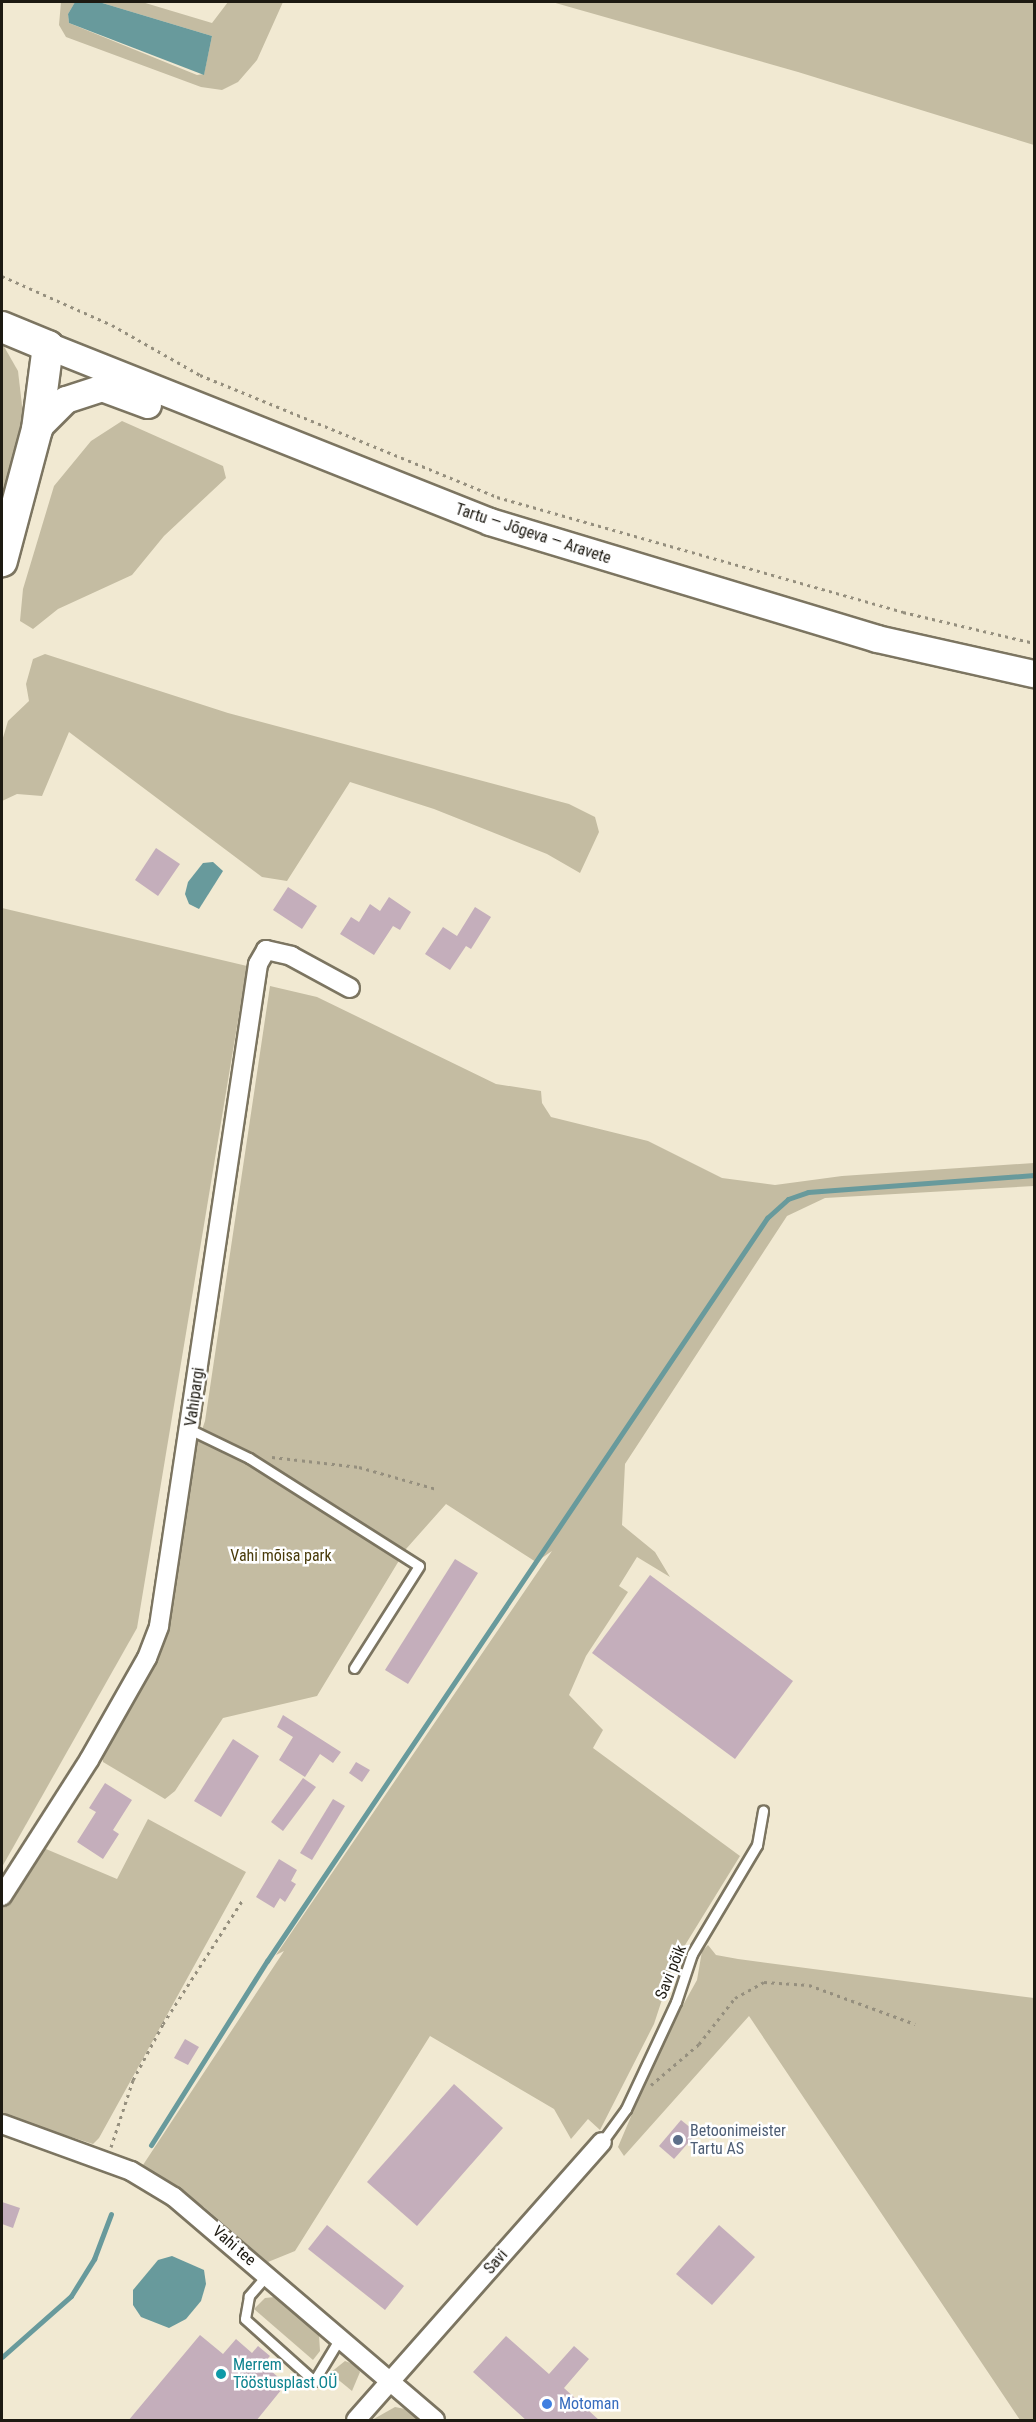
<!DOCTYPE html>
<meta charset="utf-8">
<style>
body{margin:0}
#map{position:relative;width:1036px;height:2422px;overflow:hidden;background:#f1e9d2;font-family:"Roboto Condensed",sans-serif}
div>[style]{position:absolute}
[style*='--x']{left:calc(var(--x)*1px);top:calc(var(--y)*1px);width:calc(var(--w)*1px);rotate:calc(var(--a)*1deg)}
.green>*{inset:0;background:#c4bca2}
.water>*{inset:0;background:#689a9c}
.stream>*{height:5px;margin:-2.5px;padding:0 2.5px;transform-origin:2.5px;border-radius:2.5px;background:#689a9c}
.building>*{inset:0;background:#c4aebb}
.path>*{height:3px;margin-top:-1.5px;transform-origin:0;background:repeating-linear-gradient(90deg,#958f7e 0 3px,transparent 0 7.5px)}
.roads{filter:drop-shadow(2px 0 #7c7561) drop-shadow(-2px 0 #7c7561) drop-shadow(0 2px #7c7561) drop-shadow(0 -2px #7c7561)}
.service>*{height:9px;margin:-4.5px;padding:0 4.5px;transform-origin:4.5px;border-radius:4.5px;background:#fff}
.minor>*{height:18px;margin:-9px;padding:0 9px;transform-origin:9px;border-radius:9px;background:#fff}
.secondary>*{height:26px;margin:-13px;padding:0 13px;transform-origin:13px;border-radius:13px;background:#fff}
.trunk>*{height:30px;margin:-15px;padding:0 15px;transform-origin:15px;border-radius:15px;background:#fff}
.dots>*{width:16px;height:16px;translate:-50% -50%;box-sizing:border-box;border:3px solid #fff;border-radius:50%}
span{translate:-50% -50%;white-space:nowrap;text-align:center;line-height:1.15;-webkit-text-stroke:5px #fff;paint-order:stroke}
.street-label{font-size:16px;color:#1d1a12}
.park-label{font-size:16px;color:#493b0a}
.service-label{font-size:16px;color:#4e5e75}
.left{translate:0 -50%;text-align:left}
.culture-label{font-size:16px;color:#0d838f}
.shop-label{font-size:16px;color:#366cbe}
.frame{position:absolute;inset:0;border:3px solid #1d1a12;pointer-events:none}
</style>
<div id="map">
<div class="green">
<i style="clip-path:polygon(61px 2px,75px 2px,68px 14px,69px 23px,197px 75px,204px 74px,212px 36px,99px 2px,142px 2px,212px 23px,228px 2px,283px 2px,257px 60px,238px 82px,222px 90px,201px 87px,66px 37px,59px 25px)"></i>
<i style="clip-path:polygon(552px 2px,1034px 2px,1034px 145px,798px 72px)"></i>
<i style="clip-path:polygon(2px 343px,18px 371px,23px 414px,2px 502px)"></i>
<i style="clip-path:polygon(122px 421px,223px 466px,226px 478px,164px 536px,132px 575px,58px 609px,33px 629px,20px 621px,23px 589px,54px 486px,91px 441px)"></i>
<i style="clip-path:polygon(45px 654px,228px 713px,569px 804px,595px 817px,599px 832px,580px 873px,547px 854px,434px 809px,350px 782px,287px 881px,262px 877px,69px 732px,42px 796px,17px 794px,2px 801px,2px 741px,8px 721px,29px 701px,26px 684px,33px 659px)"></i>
<i style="clip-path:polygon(2px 908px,247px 966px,137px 1628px,2px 1867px)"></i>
<i style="clip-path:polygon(270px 986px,317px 997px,496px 1084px,541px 1091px,542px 1103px,551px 1117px,648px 1141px,722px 1178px,775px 1185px,842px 1176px,1034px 1163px,1034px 1186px,825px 1198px,787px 1216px,625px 1464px,622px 1525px,655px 1552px,670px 1577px,637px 1557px,619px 1586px,628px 1592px,586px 1656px,569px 1695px,603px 1730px,593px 1748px,740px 1856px,674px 1963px,654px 2024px,600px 2130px,588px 2119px,571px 2139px,554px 2109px,430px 2036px,295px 2251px,268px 2262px,204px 2207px,143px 2165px,284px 1951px,276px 1955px,552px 1551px,536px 1562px,446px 1504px,406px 1549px,317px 1696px,223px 1718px,175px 1791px,165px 1799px,103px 1762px,102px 1751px,160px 1652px,191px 1462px,205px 1421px)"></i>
<i style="clip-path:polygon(148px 1819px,246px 1872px,99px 2138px,93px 2144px,2px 2115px,2px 1908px,38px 1851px,46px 1849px,117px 1879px)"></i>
<i style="clip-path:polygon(708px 1945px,716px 1955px,738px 1959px,1034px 1998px,1034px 2420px,1020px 2420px,749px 2016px,624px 2156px,618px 2147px,663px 2041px,697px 1980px,702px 1951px)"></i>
<i style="clip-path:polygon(275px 2297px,319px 2335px,320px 2351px,313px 2360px,254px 2309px,265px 2298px)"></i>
<i style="clip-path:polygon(345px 2361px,356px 2365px,360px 2372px,352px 2391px,330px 2373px)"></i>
<i style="clip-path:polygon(395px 2407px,405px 2409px,420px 2420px,372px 2420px)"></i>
</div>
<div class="water">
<i style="clip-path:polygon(75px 2px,99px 2px,212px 36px,204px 75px,69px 23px,68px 14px)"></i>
<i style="clip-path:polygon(213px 862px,223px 871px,199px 909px,189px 904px,185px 894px,188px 882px,203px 863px)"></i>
<i style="clip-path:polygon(172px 2256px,204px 2270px,206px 2284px,201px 2301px,186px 2319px,169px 2328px,141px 2317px,133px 2305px,133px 2290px,158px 2260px)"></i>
</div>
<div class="stream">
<i style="--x:151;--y:2145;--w:218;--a:-57.8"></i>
<i style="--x:267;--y:1961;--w:896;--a:-56.06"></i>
<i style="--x:767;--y:1218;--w:28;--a:-42"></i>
<i style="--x:788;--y:1199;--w:21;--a:-19"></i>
<i style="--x:808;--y:1192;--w:227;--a:-4.3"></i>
<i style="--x:2;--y:2357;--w:92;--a:-41.5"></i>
<i style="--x:71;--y:2296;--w:44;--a:-58.1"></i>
<i style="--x:94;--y:2259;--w:48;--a:-69.3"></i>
</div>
<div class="building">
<i style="clip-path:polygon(156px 848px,180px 864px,158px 896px,135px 880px)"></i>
<i style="clip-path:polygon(288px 887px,317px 906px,302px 929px,273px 910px)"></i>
<i style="clip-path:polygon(389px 897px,411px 912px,400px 930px,393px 926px,374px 955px,340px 934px,351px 917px,359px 922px,370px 904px,380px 911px)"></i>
<i style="clip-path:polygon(475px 907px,491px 917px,471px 949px,466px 946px,450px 970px,425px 954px,443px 927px,457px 936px)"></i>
<i style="clip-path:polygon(455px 1559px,478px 1573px,408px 1684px,385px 1670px)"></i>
<i style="clip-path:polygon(650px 1575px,793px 1681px,735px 1759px,592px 1653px)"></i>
<i style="clip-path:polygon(283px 1715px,341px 1752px,333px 1763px,320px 1754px,305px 1777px,279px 1760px,293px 1737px,277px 1727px)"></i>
<i style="clip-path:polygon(233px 1739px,259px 1756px,221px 1817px,194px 1801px)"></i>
<i style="clip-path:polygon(356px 1762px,370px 1770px,362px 1782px,349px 1773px)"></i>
<i style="clip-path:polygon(303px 1778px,316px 1787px,283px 1831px,271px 1822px)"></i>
<i style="clip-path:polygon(105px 1783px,132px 1800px,113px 1830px,119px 1834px,103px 1859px,77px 1842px,96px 1812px,89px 1808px)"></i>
<i style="clip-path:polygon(333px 1799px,345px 1806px,312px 1860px,300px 1853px)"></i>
<i style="clip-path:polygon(279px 1859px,297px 1870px,291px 1881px,296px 1884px,285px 1902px,280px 1898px,274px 1908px,256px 1897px)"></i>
<i style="clip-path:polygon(185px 2039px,199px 2047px,188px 2065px,174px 2058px)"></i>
<i style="clip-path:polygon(454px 2084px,503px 2128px,417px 2226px,367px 2182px)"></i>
<i style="clip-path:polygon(681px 2120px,697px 2133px,674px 2159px,659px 2146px)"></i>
<i style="clip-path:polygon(2px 2202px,20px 2208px,13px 2228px,2px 2224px)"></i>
<i style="clip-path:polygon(327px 2225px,404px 2286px,385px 2310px,308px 2249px)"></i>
<i style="clip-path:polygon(719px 2225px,755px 2257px,712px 2305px,676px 2274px)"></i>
<i style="clip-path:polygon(200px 2335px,223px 2354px,236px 2339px,252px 2353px,258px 2346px,270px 2356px,263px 2364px,286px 2384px,256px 2421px,128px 2421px)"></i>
<i style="clip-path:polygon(506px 2336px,549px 2374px,574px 2346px,589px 2359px,564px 2388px,600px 2421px,527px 2421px,473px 2372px)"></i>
</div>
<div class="path">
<i style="--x:2;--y:276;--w:120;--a:24"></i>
<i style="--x:112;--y:325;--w:101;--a:29.6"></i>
<i style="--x:200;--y:375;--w:321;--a:22.3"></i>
<i style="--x:497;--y:497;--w:422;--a:15.8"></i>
<i style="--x:903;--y:612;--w:135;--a:13.3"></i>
<i style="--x:272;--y:1457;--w:88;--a:6.6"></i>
<i style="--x:359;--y:1467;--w:80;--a:15.9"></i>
<i style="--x:651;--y:2085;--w:63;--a:-40.5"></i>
<i style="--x:699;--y:2044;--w:58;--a:-52"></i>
<i style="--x:735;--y:1998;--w:33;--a:-29"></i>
<i style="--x:764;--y:1982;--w:45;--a:3.8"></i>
<i style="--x:809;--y:1985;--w:113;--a:20.2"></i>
<i style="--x:111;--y:2147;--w:71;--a:-71.8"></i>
<i style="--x:133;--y:2080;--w:64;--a:-61.8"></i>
<i style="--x:163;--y:2024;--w:146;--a:-57.3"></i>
</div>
<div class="roads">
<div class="service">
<i style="--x:191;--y:1430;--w:64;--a:25.8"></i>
<i style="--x:249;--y:1458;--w:201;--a:32.4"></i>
<i style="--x:419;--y:1566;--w:121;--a:122.5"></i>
<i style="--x:602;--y:2142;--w:41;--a:-54"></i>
<i style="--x:626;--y:2109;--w:118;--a:-65"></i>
<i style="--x:676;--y:2002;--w:51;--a:-71.6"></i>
<i style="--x:692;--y:1954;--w:127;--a:-59.2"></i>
<i style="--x:757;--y:1845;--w:35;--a:-80"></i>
<i style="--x:267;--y:2275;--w:28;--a:131"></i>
<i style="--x:249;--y:2296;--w:23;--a:100"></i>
<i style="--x:245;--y:2319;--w:93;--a:41.9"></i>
<i style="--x:314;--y:2381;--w:50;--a:-58.8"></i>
</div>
<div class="minor">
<i style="--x:2;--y:1896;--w:161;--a:-57.4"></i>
<i style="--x:89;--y:1760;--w:117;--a:-60.4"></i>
<i style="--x:147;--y:1658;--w:34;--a:-69"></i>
<i style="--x:159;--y:1626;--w:669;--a:-81.49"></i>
<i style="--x:258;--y:964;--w:16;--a:-60"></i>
<i style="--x:266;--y:950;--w:26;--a:13"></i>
<i style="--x:291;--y:956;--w:67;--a:28.5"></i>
<i style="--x:2;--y:2124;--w:137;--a:20"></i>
<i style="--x:131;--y:2171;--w:50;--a:31.2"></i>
<i style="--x:174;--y:2197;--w:343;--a:40.5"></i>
<i style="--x:356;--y:2420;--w:371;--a:-48.5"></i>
</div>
<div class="secondary">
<i style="--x:48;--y:346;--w:476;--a:21.7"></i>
<i style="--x:490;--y:522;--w:404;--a:16.8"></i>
<i style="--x:877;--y:639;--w:161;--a:12.6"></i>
<i style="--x:37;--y:429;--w:41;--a:-45"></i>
<i style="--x:66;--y:400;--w:38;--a:-18"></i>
<i style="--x:102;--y:388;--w:49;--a:20.3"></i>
</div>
<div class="trunk">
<i style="--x:2;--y:327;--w:50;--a:22.4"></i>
<i style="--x:48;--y:346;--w:84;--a:97.5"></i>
<i style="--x:37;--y:429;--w:137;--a:104.9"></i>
</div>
</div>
<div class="dots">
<i style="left:678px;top:2140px;background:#5c6f8a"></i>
<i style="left:221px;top:2374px;background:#0f9aa8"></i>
<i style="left:547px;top:2404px;background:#3f7fe0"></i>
</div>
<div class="street-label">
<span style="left:533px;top:534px;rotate:18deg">Tartu — Jõgeva — Aravete</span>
<span style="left:195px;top:1397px;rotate:-82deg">Vahipargi</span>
<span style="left:671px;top:1972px;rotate:-68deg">Savi põik</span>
<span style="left:234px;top:2246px;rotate:41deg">Vahi tee</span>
<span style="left:496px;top:2262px;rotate:-49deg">Savi</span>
</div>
<div class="park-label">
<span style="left:281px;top:1556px">Vahi mõisa park</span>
</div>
<div class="service-label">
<span class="left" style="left:690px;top:2140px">Betoonimeister<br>Tartu AS</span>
</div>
<div class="culture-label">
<span class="left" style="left:233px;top:2374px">Merrem<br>Tööstusplast OÜ</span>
</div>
<div class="shop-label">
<span class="left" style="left:559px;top:2404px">Motoman</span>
</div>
<div class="frame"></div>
</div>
